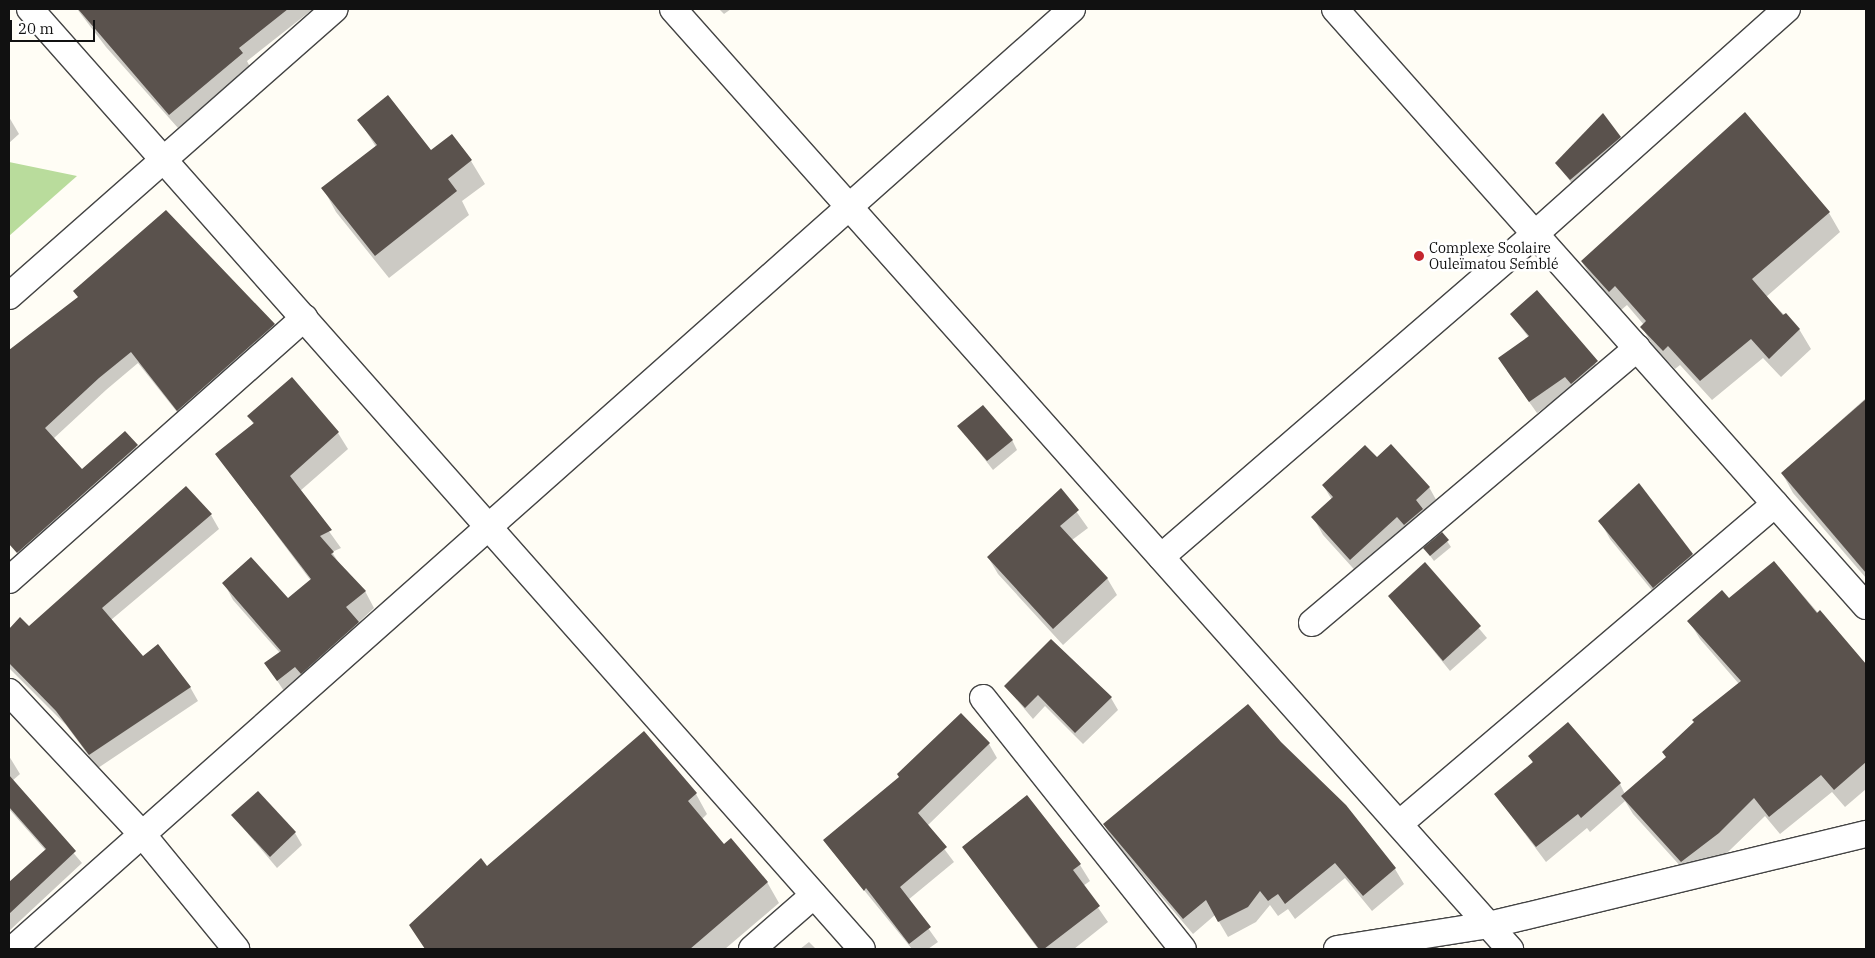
<!DOCTYPE html>
<meta charset="utf-8">
<style>
body{margin:0}
#map{position:relative;width:1875px;height:958px;overflow:hidden;background:#fffdf5;font-family:"IBM Plex Serif",serif}
div>[style]{position:absolute}
[style*='--x']{left:calc(var(--x)*1px);top:calc(var(--y)*1px);width:calc(var(--w)*1px);rotate:calc(var(--a)*1deg)}
.forest>*{inset:0;background:#b9dc9c}
.shadow>*{inset:0;background:#0003}
.building>*{inset:0;background:#5a524d}
.roads{filter:drop-shadow(1px 0 #444) drop-shadow(-1px 0 #444) drop-shadow(0 1px #444) drop-shadow(0 -1px #444)}
.street>*{height:26px;margin:-13px;padding:0 13px;transform-origin:13px;border-radius:13px;background:#fff}
.dots>*{width:14px;height:14px;translate:-50% -50%;box-sizing:border-box;border:2px solid #fff;border-radius:50%}
span{translate:-50% -50%;white-space:nowrap;text-align:center;line-height:1.15;-webkit-text-stroke:5px #fff;paint-order:stroke}
.poi-label{font-size:14px;color:#111}
.left{translate:0 -50%;text-align:left}
.frame{position:absolute;inset:0;border:10px solid #111;pointer-events:none}
.scale{position:absolute;left:10px;top:20px;width:85px;height:22px;box-sizing:border-box;border:2px solid #111;border-top:0;padding-left:6px;font-size:15px;line-height:18px;white-space:nowrap;color:#111;-webkit-text-stroke:4px #fff;paint-order:stroke}
</style>
<div id="map">
<div class="forest">
<i style="clip-path:polygon(9px 162px,77px 176px,9px 236px)"></i>
</div>
<div class="shadow">
<i style="clip-path:polygon(77px 9px,154px 9px,160px 16px,169px 9px,313px 9px,247px 61px,250px 67px,178px 128px,106px 47px)"></i>
<i style="clip-path:polygon(719px 9px,731px 9px,724px 14px)"></i>
<i style="clip-path:polygon(1745px 114px,1829px 213px,1840px 232px,1766px 297px,1799px 329px,1811px 349px,1781px 377px,1763px 358px,1712px 400px,1680px 365px,1675px 369px,1653px 346px,1642px 327px,1644px 325px,1627px 305px,1620px 311px,1594px 281px,1582px 262px)"></i>
<i style="clip-path:polygon(9px 117px,19px 134px,9px 143px)"></i>
<i style="clip-path:polygon(359px 120px,431px 152px,471px 161px,485px 184px,462px 201px,469px 215px,389px 278px,336px 212px,323px 188px,376px 147px)"></i>
<i style="clip-path:polygon(1620px 138px,1627px 150px,1578px 191px,1556px 163px)"></i>
<i style="clip-path:polygon(79px 298px,274px 325px,280px 337px,185px 422px,138px 363px,106px 390px,53px 439px,82px 471px,125px 433px,144px 458px,28px 561px,9px 541px,9px 353px)"></i>
<i style="clip-path:polygon(1511px 314px,1572px 335px,1604px 374px,1572px 388px,1537px 413px,1507px 371px,1529px 338px)"></i>
<i style="clip-path:polygon(1866px 398px,1866px 578px,1793px 493px,1782px 473px)"></i>
<i style="clip-path:polygon(249px 417px,338px 433px,348px 449px,300px 491px,341px 548px,332px 552px,340px 565px,365px 591px,374px 608px,358px 623px,368px 640px,288px 697px,266px 664px,280px 653px,233px 600px,224px 583px,288px 600px,311px 581px,216px 454px,254px 425px)"></i>
<i style="clip-path:polygon(959px 426px,1012px 440px,1017px 450px,993px 470px)"></i>
<i style="clip-path:polygon(1377px 459px,1429px 487px,1439px 505px,1361px 577px,1323px 535px,1313px 517px,1332px 500px,1323px 485px)"></i>
<i style="clip-path:polygon(1061px 490px,1088px 528px,1072px 540px,1107px 578px,1117px 595px,1063px 645px,998px 574px,988px 557px)"></i>
<i style="clip-path:polygon(211px 515px,219px 529px,111px 620px,143px 657px,190px 687px,198px 701px,98px 768px,66px 725px,9px 668px,9px 631px,20px 619px,29px 627px)"></i>
<i style="clip-path:polygon(1600px 521px,1692px 555px,1702px 572px,1664px 605px,1610px 539px)"></i>
<i style="clip-path:polygon(1442px 534px,1451px 547px,1434px 561px,1425px 549px)"></i>
<i style="clip-path:polygon(1774px 562px,1866px 668px,1866px 789px,1845px 807px,1832px 792px,1780px 834px,1765px 816px,1729px 851px,1693px 880px,1633px 814px,1625px 801px,1590px 832px,1587px 828px,1546px 862px,1495px 794px,1533px 763px,1530px 757px,1620px 784px,1625px 794px,1667px 758px,1739px 684px,1700px 639px,1689px 621px,1729px 599px)"></i>
<i style="clip-path:polygon(1425px 564px,1487px 638px,1450px 671px,1390px 597px)"></i>
<i style="clip-path:polygon(1051px 641px,1111px 698px,1118px 710px,1083px 744px,1045px 706px,1033px 719px,1005px 686px)"></i>
<i style="clip-path:polygon(961px 715px,989px 744px,997px 758px,927px 826px,954px 862px,908px 900px,938px 942px,928px 949px,912px 949px,824px 841px,900px 778px)"></i>
<i style="clip-path:polygon(643px 733px,696px 794px,707px 814px,701px 820px,724px 846px,767px 882px,779px 903px,725px 949px,426px 949px,410px 925px,487px 868px)"></i>
<i style="clip-path:polygon(9px 756px,20px 774px,12px 781px,82px 863px,9px 931px,9px 884px,46px 851px,9px 809px)"></i>
<i style="clip-path:polygon(1027px 796px,1080px 865px,1090px 881px,1083px 886px,1108px 922px,1074px 949px,1038px 949px,963px 847px)"></i>
<i style="clip-path:polygon(233px 816px,295px 833px,302px 845px,277px 868px)"></i>
<i style="clip-path:polygon(1104px 825px,1395px 869px,1404px 884px,1372px 911px,1345px 878px,1295px 919px,1288px 909px,1278px 916px,1270px 905px,1256px 922px,1228px 937px,1215px 915px,1193px 934px,1113px 840px)"></i>
<i style="clip-path:polygon(809px 942px,816px 949px,800px 949px)"></i>
</div>
<div class="building">
<i style="clip-path:polygon(78px 9px,288px 9px,239px 48px,243px 53px,169px 115px)"></i>
<i style="clip-path:polygon(388px 95px,431px 150px,452px 134px,472px 160px,448px 179px,457px 191px,375px 256px,321px 188px,377px 145px,357px 120px)"></i>
<i style="clip-path:polygon(1745px 112px,1830px 212px,1752px 279px,1783px 315px,1786px 313px,1800px 329px,1769px 359px,1751px 339px,1700px 381px,1668px 346px,1663px 351px,1640px 327px,1646px 321px,1615px 286px,1609px 292px,1581px 261px)"></i>
<i style="clip-path:polygon(1603px 113px,1621px 137px,1570px 180px,1555px 163px)"></i>
<i style="clip-path:polygon(166px 210px,275px 324px,177px 411px,131px 352px,99px 378px,45px 428px,82px 469px,125px 431px,138px 445px,17px 553px,9px 544px,9px 350px,78px 297px,73px 291px)"></i>
<i style="clip-path:polygon(1537px 290px,1598px 361px,1571px 384px,1565px 377px,1529px 402px,1498px 358px,1529px 336px,1510px 314px)"></i>
<i style="clip-path:polygon(292px 377px,339px 432px,290px 476px,332px 530px,320px 536px,334px 552px,331px 554px,366px 591px,346px 607px,359px 622px,301px 674px,295px 667px,277px 681px,264px 663px,281px 651px,222px 583px,251px 557px,288px 598px,311px 579px,215px 454px,254px 423px,247px 416px)"></i>
<i style="clip-path:polygon(1866px 399px,1866px 573px,1781px 473px)"></i>
<i style="clip-path:polygon(983px 405px,1013px 440px,987px 461px,957px 426px)"></i>
<i style="clip-path:polygon(1391px 444px,1430px 487px,1416px 500px,1423px 509px,1404px 525px,1397px 517px,1350px 560px,1311px 517px,1333px 497px,1322px 485px,1365px 445px,1377px 457px)"></i>
<i style="clip-path:polygon(1639px 483px,1693px 554px,1653px 588px,1598px 521px)"></i>
<i style="clip-path:polygon(186px 486px,212px 514px,102px 608px,143px 656px,158px 644px,191px 687px,89px 755px,56px 711px,9px 663px,9px 629px,20px 617px,29px 626px)"></i>
<i style="clip-path:polygon(1061px 488px,1079px 510px,1060px 526px,1108px 578px,1053px 629px,987px 557px)"></i>
<i style="clip-path:polygon(1442px 532px,1449px 540px,1430px 556px,1423px 548px)"></i>
<i style="clip-path:polygon(1774px 561px,1817px 613px,1820px 610px,1866px 664px,1866px 762px,1834px 790px,1821px 775px,1769px 817px,1754px 798px,1719px 833px,1681px 862px,1621px 796px,1666px 757px,1662px 752px,1694px 722px,1692px 720px,1741px 681px,1687px 621px,1722px 590px,1729px 598px)"></i>
<i style="clip-path:polygon(1425px 562px,1481px 626px,1443px 661px,1388px 596px)"></i>
<i style="clip-path:polygon(1051px 639px,1112px 697px,1075px 733px,1038px 695px,1025px 708px,1004px 686px)"></i>
<i style="clip-path:polygon(1248px 704px,1281px 742px,1346px 805px,1396px 868px,1363px 896px,1335px 863px,1285px 904px,1278px 894px,1268px 901px,1260px 891px,1248px 907px,1218px 922px,1206px 900px,1183px 919px,1103px 824px)"></i>
<i style="clip-path:polygon(961px 713px,990px 743px,918px 813px,947px 847px,900px 887px,931px 927px,909px 944px,866px 888px,864px 891px,823px 840px,899px 777px,897px 774px)"></i>
<i style="clip-path:polygon(1568px 722px,1621px 783px,1581px 818px,1578px 814px,1536px 847px,1494px 794px,1533px 762px,1528px 756px)"></i>
<i style="clip-path:polygon(644px 731px,697px 793px,688px 801px,724px 844px,731px 838px,768px 882px,690px 949px,425px 949px,409px 925px,481px 858px,487px 866px)"></i>
<i style="clip-path:polygon(9px 775px,76px 851px,9px 914px,9px 882px,46px 849px,9px 807px)"></i>
<i style="clip-path:polygon(258px 791px,296px 832px,270px 857px,231px 815px)"></i>
<i style="clip-path:polygon(1027px 795px,1081px 864px,1073px 870px,1100px 906px,1044px 949px,1039px 949px,962px 847px)"></i>
</div>
<div class="roads">
<div class="street">
<i style="--x:30;--y:9;--w:1255;--a:48.49"></i>
<i style="--x:673;--y:9;--w:1259;--a:48.32"></i>
<i style="--x:1335;--y:9;--w:799;--a:48.35"></i>
<i style="--x:9;--y:296;--w:434;--a:-41.4"></i>
<i style="--x:1161;--y:557;--w:494;--a:-40.8"></i>
<i style="--x:1535;--y:234;--w:338;--a:-41.8"></i>
<i style="--x:9;--y:580;--w:395;--a:-41.6"></i>
<i style="--x:1312;--y:623;--w:426;--a:-40.2"></i>
<i style="--x:9;--y:692;--w:195;--a:46.9"></i>
<i style="--x:142;--y:834;--w:149;--a:50.7"></i>
<i style="--x:983;--y:698;--w:321;--a:51.5"></i>
<i style="--x:1399;--y:824;--w:494;--a:-40.4"></i>
<i style="--x:13;--y:949;--w:1416;--a:-41.59"></i>
<i style="--x:752;--y:949;--w:82;--a:-41.1"></i>
<i style="--x:1337;--y:949;--w:154;--a:-9"></i>
<i style="--x:1489;--y:925;--w:388;--a:-13.6"></i>
</div>
</div>
<div class="dots">
<i style="left:1419px;top:256px;background:#c4262e"></i>
</div>
<div class="poi-label">
<span class="left" style="left:1429px;top:256px">Complexe Scolaire<br>Ouleïmatou Semblé</span>
</div>
<div class="frame"></div>
<div class="scale">20 m</div>
</div>
